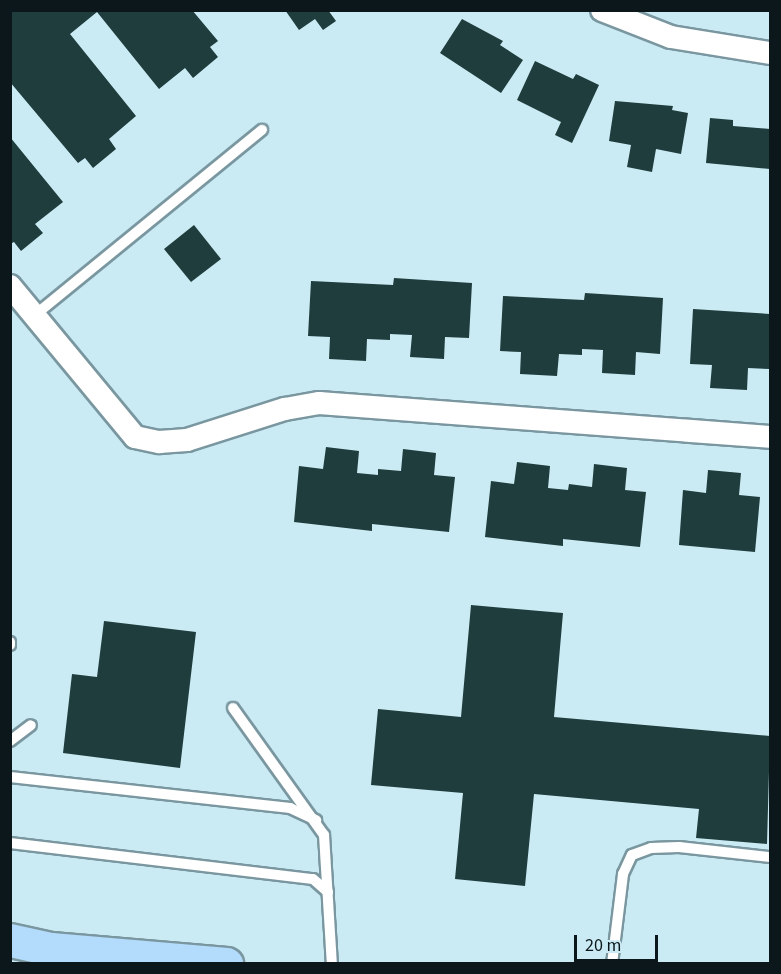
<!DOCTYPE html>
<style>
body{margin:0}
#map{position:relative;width:781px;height:974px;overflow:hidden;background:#caeaf4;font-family:"Source Sans 3",sans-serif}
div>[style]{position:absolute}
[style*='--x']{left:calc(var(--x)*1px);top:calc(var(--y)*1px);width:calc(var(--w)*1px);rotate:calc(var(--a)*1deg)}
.building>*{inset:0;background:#1f3d3c}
.roads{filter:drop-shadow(2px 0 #7a97a0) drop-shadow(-2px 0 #7a97a0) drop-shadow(0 2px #7a97a0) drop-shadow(0 -2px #7a97a0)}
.lane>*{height:10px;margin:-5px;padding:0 5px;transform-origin:5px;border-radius:5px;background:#fff}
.street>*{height:22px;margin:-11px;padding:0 11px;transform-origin:11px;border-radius:11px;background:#fff}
.primary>*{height:33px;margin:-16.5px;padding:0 16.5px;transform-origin:16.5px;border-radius:16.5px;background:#b3dbfb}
span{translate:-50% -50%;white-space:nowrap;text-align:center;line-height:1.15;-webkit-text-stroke:6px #caeaf4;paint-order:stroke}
.frame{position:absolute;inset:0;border:12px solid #0b171a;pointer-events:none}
.scale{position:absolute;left:574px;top:935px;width:84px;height:27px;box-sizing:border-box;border:3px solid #0b171a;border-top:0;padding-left:8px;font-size:18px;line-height:21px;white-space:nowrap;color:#0b171a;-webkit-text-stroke:4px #caeaf4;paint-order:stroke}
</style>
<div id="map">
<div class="building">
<i style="clip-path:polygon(10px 10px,192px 10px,218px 41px,210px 47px,218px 57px,193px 78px,185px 68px,159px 89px,97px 12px,70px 34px,136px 116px,109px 139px,116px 149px,93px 168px,85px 158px,78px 163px,10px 82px)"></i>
<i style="clip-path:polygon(285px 10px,328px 10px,336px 21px,323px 30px,315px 19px,299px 30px)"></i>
<i style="clip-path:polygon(462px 19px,503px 41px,500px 45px,523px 60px,501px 93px,440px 53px)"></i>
<i style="clip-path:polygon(535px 61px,573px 79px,576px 74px,599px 85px,572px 143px,555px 135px,561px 122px,517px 100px)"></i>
<i style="clip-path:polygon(615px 101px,673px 106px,672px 110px,688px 113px,681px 154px,656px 149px,652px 172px,627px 167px,631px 145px,609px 141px)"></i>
<i style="clip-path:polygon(710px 118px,733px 120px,733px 126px,770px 129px,770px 169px,706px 163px)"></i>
<i style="clip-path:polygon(10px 137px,63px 202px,35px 224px,43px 233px,21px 251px,14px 242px,10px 244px)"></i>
<i style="clip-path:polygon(194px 225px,221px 259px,191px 282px,164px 249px)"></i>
<i style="clip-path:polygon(394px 278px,472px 283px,469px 338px,445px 337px,444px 359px,410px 357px,412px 335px,390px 334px,390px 340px,367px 339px,366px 361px,329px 359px,330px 337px,308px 336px,311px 281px,393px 285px)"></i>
<i style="clip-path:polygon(585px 293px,663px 298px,660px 354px,636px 352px,635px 375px,602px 373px,603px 350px,582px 349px,582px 355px,559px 354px,557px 376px,520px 374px,521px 352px,500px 351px,503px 296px,584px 300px)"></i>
<i style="clip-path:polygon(693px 309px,770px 314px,770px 369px,748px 368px,747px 390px,710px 388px,712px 365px,690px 364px)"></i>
<i style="clip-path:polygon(326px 447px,359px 451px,357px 473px,378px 475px,378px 469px,401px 471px,403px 449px,436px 453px,434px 475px,455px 477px,449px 532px,372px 524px,372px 531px,294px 522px,299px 466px,323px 469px)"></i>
<i style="clip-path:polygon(517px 462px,550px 466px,548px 488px,568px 490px,569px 484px,592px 487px,594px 464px,627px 468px,625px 490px,646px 492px,640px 547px,563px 539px,563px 546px,485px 537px,491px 481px,514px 484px)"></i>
<i style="clip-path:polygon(708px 470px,741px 473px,739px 495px,760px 497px,755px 552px,679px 545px,683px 490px,706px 493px)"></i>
<i style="clip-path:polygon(471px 605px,563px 613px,554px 717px,770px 736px,767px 844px,696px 838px,699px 809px,534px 794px,525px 886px,455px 879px,463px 793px,371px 785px,378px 709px,461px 717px)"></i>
<i style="clip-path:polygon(104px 621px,196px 632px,180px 768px,63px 753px,72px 674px,97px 677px)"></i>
</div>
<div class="roads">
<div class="lane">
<i style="--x:35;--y:315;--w:293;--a:-39.2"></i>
<i style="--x:10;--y:642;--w:3;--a:90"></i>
<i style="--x:233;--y:708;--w:156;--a:54.4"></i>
<i style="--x:324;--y:835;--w:129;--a:86.5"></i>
<i style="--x:10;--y:741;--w:26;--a:-37"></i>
<i style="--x:10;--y:777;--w:282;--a:6.3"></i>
<i style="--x:290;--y:808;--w:29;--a:25"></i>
<i style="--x:10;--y:843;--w:305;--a:6.8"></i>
<i style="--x:313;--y:879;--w:20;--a:41"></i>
<i style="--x:612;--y:964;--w:91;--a:-83"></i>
<i style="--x:623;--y:874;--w:21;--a:-65"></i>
<i style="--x:632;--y:855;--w:20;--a:-20"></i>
<i style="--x:651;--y:848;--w:28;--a:-2"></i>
<i style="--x:679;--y:847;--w:92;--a:6.3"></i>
</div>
<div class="street">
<i style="--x:602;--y:10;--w:74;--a:21.4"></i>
<i style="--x:671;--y:37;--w:100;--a:9.2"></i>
<i style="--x:10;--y:286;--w:196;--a:50.4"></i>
<i style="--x:135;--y:437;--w:25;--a:12"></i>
<i style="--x:159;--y:442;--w:28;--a:-4"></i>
<i style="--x:187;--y:440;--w:103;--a:-17.6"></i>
<i style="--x:285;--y:409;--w:35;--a:-10"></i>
<i style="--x:319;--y:403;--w:452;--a:4.3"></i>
</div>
<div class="primary">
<i style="--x:10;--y:940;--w:42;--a:12.4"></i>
<i style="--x:51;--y:949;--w:176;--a:4.9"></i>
</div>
</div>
<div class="frame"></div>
<div class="scale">20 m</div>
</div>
